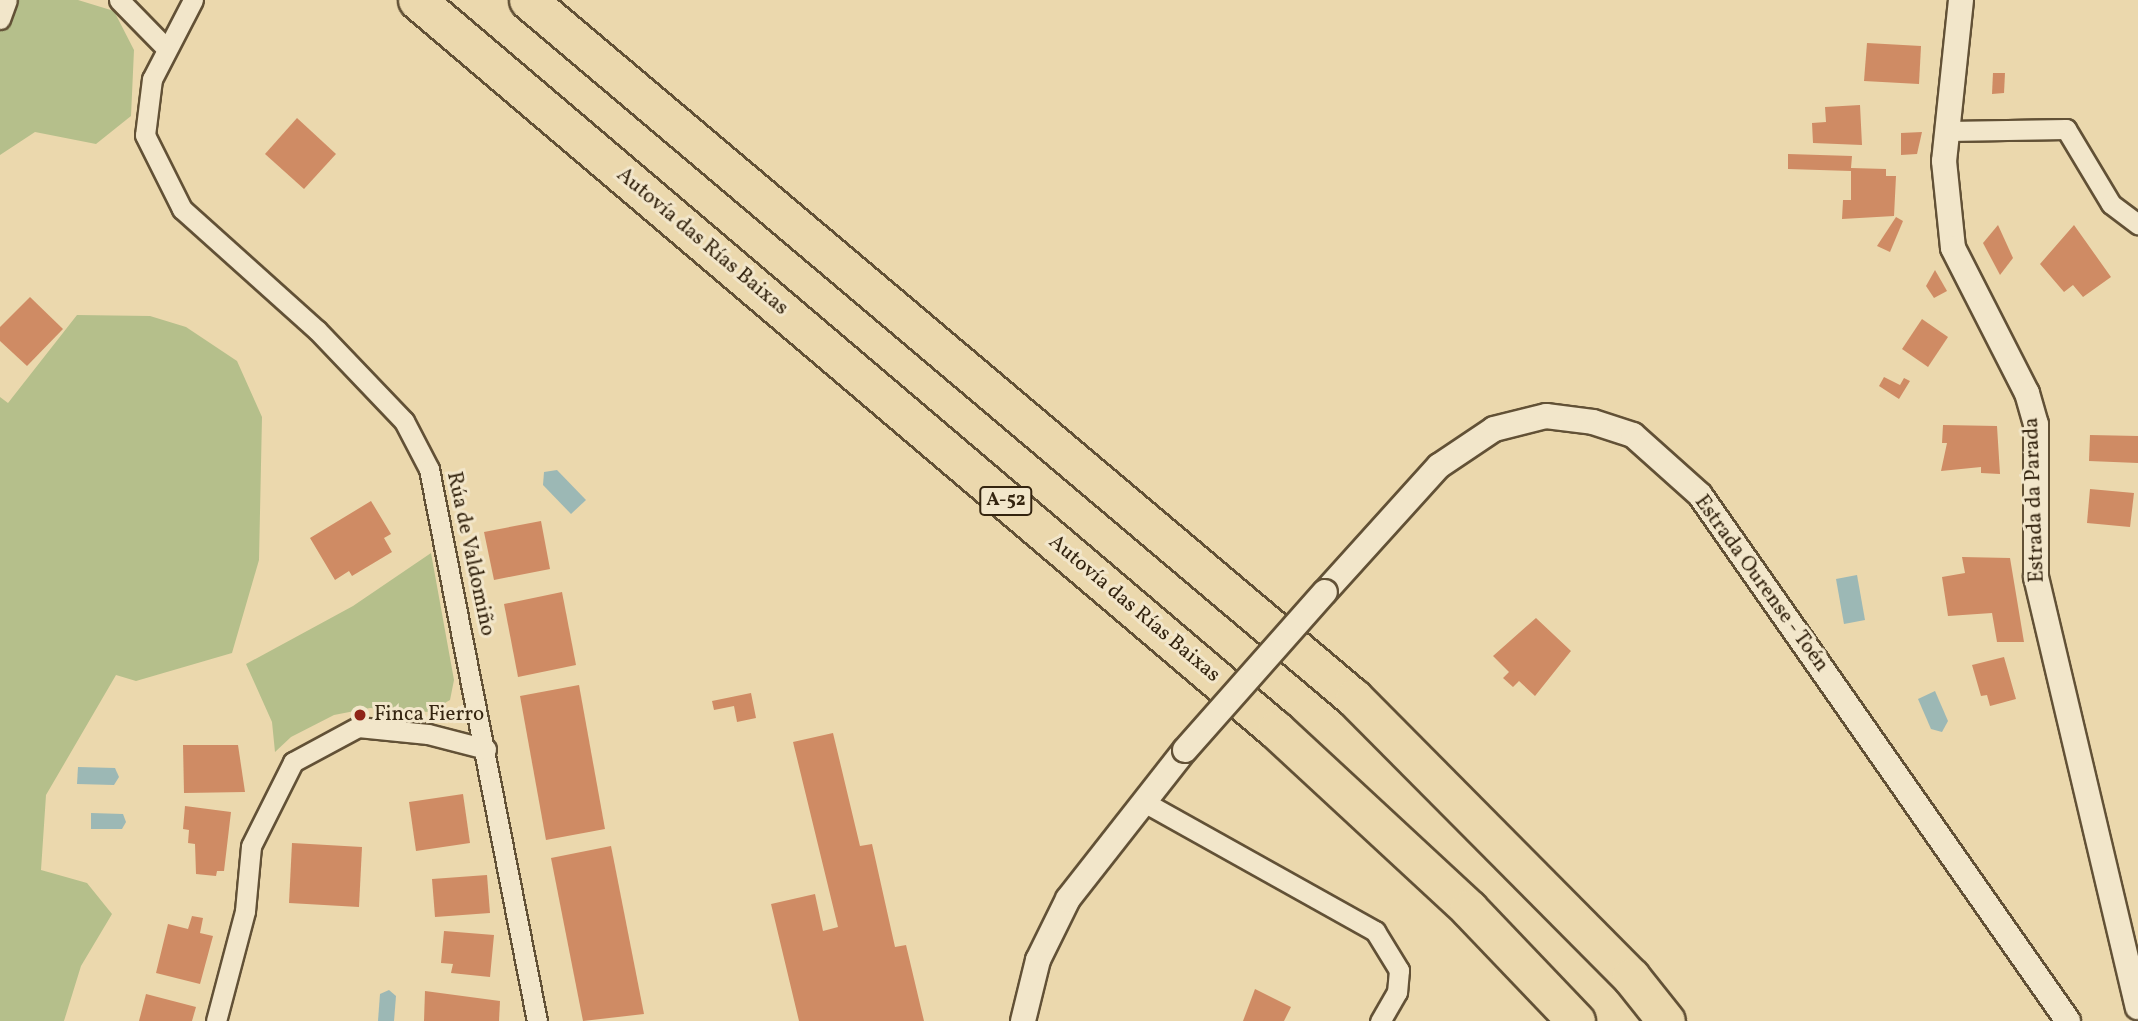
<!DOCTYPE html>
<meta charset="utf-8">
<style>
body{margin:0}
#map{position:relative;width:2138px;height:1021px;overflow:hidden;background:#ebd8ad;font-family:Vollkorn,serif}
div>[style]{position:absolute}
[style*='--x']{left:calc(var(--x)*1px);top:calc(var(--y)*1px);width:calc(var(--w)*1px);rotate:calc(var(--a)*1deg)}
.green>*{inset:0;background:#b5bf8b}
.water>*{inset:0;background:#9cb8b5}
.building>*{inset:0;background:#cf8b64}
.roads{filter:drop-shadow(2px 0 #625136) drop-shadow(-2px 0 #625136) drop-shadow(0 2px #625136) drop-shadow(0 -2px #625136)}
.minor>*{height:19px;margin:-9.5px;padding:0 9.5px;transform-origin:9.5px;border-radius:9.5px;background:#f2e6ca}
.tertiary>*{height:24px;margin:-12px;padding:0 12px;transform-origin:12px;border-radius:12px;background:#f2e6ca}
.motorway>*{height:37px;margin:-18.5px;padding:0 18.5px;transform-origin:18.5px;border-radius:18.5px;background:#ebd8ad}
.bridges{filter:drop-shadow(2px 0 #625136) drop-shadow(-2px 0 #625136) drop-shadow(0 2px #625136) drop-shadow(0 -2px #625136)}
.tertiary-bridge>*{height:24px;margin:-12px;padding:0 12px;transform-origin:12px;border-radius:12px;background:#f2e6ca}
.dots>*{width:19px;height:19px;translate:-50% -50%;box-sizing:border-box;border:4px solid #f2e6ca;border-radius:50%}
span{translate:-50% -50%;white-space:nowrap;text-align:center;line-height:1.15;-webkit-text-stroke:6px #f2e6ca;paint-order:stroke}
.shield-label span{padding:2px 5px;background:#f2e6ca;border:2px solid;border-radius:5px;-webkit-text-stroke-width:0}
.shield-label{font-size:19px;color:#34240f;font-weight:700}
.street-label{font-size:21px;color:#34240f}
.poi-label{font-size:21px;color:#34240f}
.left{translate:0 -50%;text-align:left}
</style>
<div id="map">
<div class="green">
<i style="clip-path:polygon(0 0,78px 0,114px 11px,134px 50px,131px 116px,96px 144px,35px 132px,0 155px)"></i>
<i style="clip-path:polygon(77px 315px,150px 316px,186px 327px,237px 361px,262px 417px,259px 560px,232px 653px,136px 681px,116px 675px,46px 795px,41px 870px,87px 883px,112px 914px,81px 966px,64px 1021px,0 1021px,0 397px,8px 403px)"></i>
<i style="clip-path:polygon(431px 553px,454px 680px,450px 700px,429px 712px,370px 708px,334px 715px,291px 737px,275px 752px,272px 722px,246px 664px,353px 606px)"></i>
</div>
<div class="water">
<i style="clip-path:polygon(557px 470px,586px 500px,571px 514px,543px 485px,544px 472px)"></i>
<i style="clip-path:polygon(1857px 575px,1865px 620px,1844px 624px,1836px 579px)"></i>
<i style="clip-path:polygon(1935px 691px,1948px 721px,1942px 732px,1931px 729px,1918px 699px)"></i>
<i style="clip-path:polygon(78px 767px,115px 768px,119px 777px,114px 785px,77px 784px)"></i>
<i style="clip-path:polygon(91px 813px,123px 814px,126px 822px,122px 829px,91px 829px)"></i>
<i style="clip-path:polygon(389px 990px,396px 996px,394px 1021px,378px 1021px,380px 994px)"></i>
</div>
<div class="building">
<i style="clip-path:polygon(1867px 43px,1921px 46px,1919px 84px,1864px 81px)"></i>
<i style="clip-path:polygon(1993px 73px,2005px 73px,2004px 93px,1992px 94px)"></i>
<i style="clip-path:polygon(1860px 105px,1862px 145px,1813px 143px,1812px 123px,1826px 122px,1825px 107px)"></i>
<i style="clip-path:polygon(297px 118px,336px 154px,304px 189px,265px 154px)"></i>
<i style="clip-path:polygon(1922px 132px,1917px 154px,1901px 155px,1901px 133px)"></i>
<i style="clip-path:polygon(1788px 154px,1852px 156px,1851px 168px,1886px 169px,1886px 176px,1896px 176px,1894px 216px,1842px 219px,1843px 200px,1851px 200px,1851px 171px,1788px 169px)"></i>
<i style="clip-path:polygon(1896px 217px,1903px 221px,1890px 252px,1877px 246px)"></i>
<i style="clip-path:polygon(1998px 225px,2013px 258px,2000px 275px,1983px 243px)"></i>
<i style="clip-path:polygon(2074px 225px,2111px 277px,2083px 297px,2073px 285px,2064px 292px,2040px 264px)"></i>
<i style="clip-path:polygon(1935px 270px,1947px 291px,1934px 298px,1926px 286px)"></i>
<i style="clip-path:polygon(30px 297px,63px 329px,27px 366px,0 341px,0 327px)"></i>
<i style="clip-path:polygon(1922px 319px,1948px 337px,1928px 367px,1902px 349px)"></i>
<i style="clip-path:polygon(1884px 377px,1900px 385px,1904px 378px,1910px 381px,1899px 399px,1879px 386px)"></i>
<i style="clip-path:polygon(1943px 425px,1997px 426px,2000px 474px,1981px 473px,1981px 467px,1941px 471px,1947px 443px,1942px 443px)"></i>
<i style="clip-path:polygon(2090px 435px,2138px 436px,2138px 463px,2089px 461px)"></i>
<i style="clip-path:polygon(2090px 489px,2134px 493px,2130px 527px,2087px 523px)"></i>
<i style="clip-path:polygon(371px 501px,391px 534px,384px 538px,392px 552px,352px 576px,349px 571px,335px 580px,310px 538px)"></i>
<i style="clip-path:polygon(541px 521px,550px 569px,494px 580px,484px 532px)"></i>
<i style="clip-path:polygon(1962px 557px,2010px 558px,2024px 642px,1997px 642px,1992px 613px,1948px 616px,1942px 577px,1965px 573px)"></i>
<i style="clip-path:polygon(562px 592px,576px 665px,518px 677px,504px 604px)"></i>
<i style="clip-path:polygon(1536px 618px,1571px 651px,1535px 696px,1519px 681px,1513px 687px,1503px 678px,1509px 672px,1493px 656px)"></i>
<i style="clip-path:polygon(2004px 657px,2016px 699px,1990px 706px,1987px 695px,1981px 696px,1972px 665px)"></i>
<i style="clip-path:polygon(579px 685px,605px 829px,546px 840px,520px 696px)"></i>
<i style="clip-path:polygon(751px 693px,756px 718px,737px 722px,734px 706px,714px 710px,712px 701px)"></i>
<i style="clip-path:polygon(833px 733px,860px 846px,872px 844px,895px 947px,906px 945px,924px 1021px,799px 1021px,771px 904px,815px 894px,823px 931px,838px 927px,793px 742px)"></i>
<i style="clip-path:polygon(183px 745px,238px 745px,245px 792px,184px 793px)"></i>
<i style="clip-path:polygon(463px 794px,470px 843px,416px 851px,409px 802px)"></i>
<i style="clip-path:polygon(185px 806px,231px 812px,224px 871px,217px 871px,216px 876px,196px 874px,195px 844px,188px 843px,189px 830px,183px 829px)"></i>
<i style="clip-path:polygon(292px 843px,362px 847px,359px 907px,289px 903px)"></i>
<i style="clip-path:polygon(611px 846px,644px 1014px,583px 1021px,551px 858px)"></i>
<i style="clip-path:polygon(487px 875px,490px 913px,435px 917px,432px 879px)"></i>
<i style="clip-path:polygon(192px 916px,203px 918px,200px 933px,213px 936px,200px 984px,156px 973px,168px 924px,188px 929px)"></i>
<i style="clip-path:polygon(444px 931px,494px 935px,490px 977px,451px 973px,453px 964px,441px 963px)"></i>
<i style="clip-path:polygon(1255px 989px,1291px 1007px,1284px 1021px,1243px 1021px)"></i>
<i style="clip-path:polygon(425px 991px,500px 1001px,499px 1021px,424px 1021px)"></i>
<i style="clip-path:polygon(146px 994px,196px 1007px,192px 1021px,139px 1021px)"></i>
</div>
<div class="roads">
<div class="minor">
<i style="--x:119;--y:0;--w:67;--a:45.6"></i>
<i style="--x:193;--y:0;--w:89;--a:117.4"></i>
<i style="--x:152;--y:79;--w:56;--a:97.1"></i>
<i style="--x:145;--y:135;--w:83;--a:63.4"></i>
<i style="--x:182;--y:209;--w:181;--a:41.9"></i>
<i style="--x:317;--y:330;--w:126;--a:46.3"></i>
<i style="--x:404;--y:421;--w:54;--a:62.5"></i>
<i style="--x:429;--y:469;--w:562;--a:78.93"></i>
<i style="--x:0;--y:19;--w:20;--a:-70"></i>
<i style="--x:1948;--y:131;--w:118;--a:-1"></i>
<i style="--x:2066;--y:129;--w:87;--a:59"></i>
<i style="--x:2111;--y:204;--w:34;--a:37"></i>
<i style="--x:1144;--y:802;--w:265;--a:29.2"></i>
<i style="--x:1375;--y:931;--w:46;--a:58.4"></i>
<i style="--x:1399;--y:970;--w:22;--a:95"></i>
<i style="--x:1397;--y:992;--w:34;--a:120"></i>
<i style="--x:216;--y:1021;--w:114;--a:-75.2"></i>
<i style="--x:245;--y:911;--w:65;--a:-84.7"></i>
<i style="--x:251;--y:846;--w:94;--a:-63.4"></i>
<i style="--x:293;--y:762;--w:74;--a:-28.3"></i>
<i style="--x:358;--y:727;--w:70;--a:5.7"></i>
<i style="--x:428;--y:734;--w:60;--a:14.5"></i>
</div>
<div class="tertiary">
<i style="--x:1961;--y:0;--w:162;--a:96"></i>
<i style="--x:1944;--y:161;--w:87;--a:84.1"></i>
<i style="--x:1953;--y:248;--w:163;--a:63"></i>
<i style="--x:2027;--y:393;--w:32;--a:74"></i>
<i style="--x:2036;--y:424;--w:153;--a:90"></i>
<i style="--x:2036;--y:577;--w:442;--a:76.7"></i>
<i style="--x:1325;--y:592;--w:170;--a:-47.9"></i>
<i style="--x:1439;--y:466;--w:66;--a:-33.9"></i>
<i style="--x:1494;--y:429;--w:54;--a:-14"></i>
<i style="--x:1546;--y:416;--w:47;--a:7.3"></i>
<i style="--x:1593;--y:422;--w:42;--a:18"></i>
<i style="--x:1633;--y:435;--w:90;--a:41.8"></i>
<i style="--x:1700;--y:495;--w:642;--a:55.02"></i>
<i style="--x:1023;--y:1021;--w:63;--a:-76.2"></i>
<i style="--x:1038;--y:960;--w:68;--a:-63.8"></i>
<i style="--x:1068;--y:899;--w:189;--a:-51.9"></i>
</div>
<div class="motorway">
<i style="--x:417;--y:0;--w:1127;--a:40.36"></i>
<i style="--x:1276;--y:730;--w:263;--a:42.8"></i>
<i style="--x:1469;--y:909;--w:155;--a:46.3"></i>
<i style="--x:528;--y:0;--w:1081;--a:40.2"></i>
<i style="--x:1354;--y:698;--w:393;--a:45.2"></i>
<i style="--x:1631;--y:977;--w:56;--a:51.5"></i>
</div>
</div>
<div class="bridges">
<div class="tertiary-bridge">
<i style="--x:1185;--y:750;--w:211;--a:-48.5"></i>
</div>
</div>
<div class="dots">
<i style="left:360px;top:715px;background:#8f2418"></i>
</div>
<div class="shield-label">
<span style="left:1006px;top:501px">A-52</span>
</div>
<div class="street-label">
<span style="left:702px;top:242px;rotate:40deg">Autovía das Rías Baixas</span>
<span style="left:2035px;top:500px;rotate:-92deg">Estrada da Parada</span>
<span style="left:470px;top:554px;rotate:78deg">Rúa de Valdomiño</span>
<span style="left:1761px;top:584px;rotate:54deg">Estrada Ourense - Toén</span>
<span style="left:1134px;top:609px;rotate:40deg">Autovía das Rías Baixas</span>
</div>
<div class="poi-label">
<span class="left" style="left:374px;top:715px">Finca Fierro</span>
</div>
</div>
